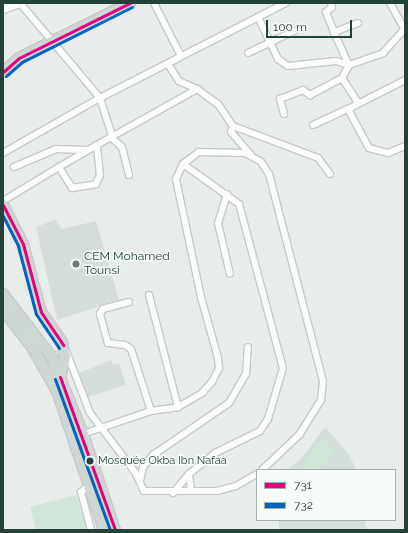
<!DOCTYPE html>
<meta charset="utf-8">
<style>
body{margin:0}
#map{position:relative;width:408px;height:533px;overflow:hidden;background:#e8edeb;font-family:Raleway,sans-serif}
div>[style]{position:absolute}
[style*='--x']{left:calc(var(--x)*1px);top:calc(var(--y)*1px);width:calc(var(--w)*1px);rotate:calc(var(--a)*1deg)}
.built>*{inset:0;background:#d6dedb}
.green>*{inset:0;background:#d1e6d8}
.roads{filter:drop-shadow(1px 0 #c5cac8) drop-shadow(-1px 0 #c5cac8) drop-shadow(0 1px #c5cac8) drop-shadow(0 -1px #c5cac8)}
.minor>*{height:6px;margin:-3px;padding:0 3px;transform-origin:3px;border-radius:3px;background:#fcfcfc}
.secondary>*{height:9px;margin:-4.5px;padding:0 4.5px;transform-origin:4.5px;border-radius:4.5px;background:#fcfcfc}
.primary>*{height:10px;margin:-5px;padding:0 5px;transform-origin:5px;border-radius:5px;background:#cfd7d5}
.bus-1>*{height:3px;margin:-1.5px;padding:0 1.5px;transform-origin:1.5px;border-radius:1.5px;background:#e5007d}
.bus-2>*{height:3px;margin:-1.5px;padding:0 1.5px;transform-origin:1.5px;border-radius:1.5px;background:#0065bd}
.dots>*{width:11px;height:11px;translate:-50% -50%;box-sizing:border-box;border:2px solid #f7fbf9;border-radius:50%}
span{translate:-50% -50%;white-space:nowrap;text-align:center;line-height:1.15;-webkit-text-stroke:3px #f7fbf9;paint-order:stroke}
.bus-label{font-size:11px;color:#24423a}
.left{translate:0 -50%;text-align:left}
.poi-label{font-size:12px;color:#24423a}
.frame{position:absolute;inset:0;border:4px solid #24423a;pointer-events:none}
.legend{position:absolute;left:256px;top:469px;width:140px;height:52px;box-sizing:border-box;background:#f7fbf9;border:1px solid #a3b1ad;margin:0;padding:5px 7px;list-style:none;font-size:12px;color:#24423a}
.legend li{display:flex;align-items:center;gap:8px;height:20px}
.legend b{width:20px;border:1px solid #a3b1ad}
.scale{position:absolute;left:266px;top:20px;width:86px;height:18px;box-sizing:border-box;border:2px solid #24423a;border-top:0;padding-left:5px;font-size:12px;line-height:14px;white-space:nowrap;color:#24423a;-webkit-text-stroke:3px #f7fbf9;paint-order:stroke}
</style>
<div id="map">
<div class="built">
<i style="clip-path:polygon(56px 219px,61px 229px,96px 221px,119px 300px,57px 320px,36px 227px)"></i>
<i style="clip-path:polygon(111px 360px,113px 365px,119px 363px,126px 385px,84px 398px,77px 374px)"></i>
<i style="clip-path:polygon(325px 427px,347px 452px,357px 470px,279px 470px,287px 470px,302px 458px)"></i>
<i style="clip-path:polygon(279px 520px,365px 520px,367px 530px,279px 530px)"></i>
</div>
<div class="green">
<i style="clip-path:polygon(321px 439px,336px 449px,320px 470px,305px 470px,301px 467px)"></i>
<i style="clip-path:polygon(76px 495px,87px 530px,36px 530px,30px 507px)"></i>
</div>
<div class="roads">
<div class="minor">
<i style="--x:20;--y:3;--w:124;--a:49.9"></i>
<i style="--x:100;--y:98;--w:43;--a:72.4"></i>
<i style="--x:113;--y:139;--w:12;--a:42"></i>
<i style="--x:122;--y:147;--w:29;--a:76"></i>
<i style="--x:154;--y:3;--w:59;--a:63"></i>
<i style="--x:331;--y:3;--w:4;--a:76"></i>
<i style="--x:332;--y:7;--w:8;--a:140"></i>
<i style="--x:326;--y:12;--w:22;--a:68"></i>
<i style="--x:390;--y:3;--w:31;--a:61"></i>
<i style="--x:258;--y:17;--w:47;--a:64.5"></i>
<i style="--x:278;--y:59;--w:12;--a:35"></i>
<i style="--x:288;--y:66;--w:48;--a:-5.9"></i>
<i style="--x:336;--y:61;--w:14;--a:17"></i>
<i style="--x:349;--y:65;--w:36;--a:-19"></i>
<i style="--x:383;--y:53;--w:31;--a:-48"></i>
<i style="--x:358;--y:23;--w:26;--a:159"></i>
<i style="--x:334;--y:32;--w:36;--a:66"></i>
<i style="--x:349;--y:65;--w:15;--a:118"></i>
<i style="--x:342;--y:78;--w:30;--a:57"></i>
<i style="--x:248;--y:53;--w:51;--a:-25.6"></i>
<i style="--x:168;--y:64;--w:20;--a:57"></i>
<i style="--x:179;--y:81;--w:20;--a:24"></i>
<i style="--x:405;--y:80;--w:64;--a:153"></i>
<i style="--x:348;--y:109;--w:44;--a:61.7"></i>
<i style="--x:369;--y:148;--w:20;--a:15"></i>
<i style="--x:388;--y:153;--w:18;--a:-22"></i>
<i style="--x:284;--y:114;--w:16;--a:-105"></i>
<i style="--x:280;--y:99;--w:25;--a:-21"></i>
<i style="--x:303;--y:90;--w:9;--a:36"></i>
<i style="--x:310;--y:95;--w:36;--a:-28"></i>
<i style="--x:313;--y:125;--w:38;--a:-25"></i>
<i style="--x:233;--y:126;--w:6;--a:108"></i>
<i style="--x:231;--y:132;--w:30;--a:49"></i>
<i style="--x:3;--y:153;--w:112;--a:-29.6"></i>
<i style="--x:100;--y:98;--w:209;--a:-27.1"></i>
<i style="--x:183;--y:164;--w:69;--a:35.5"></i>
<i style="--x:239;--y:204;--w:170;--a:75"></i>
<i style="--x:283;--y:368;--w:53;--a:106.4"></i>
<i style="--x:268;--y:419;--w:14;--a:124"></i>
<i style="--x:260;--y:431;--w:50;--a:153.9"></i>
<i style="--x:215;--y:453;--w:33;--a:141"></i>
<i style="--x:14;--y:167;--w:46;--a:-23.2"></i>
<i style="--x:56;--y:149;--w:30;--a:2"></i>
<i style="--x:59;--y:167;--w:44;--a:-30.1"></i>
<i style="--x:227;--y:194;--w:30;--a:107"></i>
<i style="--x:218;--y:223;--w:52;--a:76.8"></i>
<i style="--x:3;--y:201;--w:66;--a:-31.3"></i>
<i style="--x:59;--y:167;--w:25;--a:58"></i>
<i style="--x:72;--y:188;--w:24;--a:-9"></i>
<i style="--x:96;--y:184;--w:10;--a:-66"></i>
<i style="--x:100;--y:175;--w:30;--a:-96"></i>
<i style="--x:97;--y:145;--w:115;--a:-29.2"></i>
<i style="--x:197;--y:89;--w:26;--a:36"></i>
<i style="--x:218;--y:104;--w:27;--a:56"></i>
<i style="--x:233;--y:126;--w:91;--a:20.6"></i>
<i style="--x:318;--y:158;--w:20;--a:53"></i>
<i style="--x:149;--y:295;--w:116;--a:75.5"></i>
<i style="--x:129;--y:302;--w:27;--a:165"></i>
<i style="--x:103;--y:309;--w:6;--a:121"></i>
<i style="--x:100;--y:314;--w:30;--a:75"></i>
<i style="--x:108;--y:343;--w:17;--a:7"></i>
<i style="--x:125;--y:345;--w:7;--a:34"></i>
<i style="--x:131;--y:349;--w:65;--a:72.1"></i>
<i style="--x:66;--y:351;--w:66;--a:68.8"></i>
<i style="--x:90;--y:413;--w:74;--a:52.7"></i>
<i style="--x:135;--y:472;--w:21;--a:65"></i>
<i style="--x:144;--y:491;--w:73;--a:0"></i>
<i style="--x:217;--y:491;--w:20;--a:-15"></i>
<i style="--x:236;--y:486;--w:24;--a:-30"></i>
<i style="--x:83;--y:434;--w:72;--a:-18.7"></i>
<i style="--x:151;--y:411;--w:27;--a:-8"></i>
<i style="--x:178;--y:407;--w:28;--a:-30"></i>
<i style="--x:202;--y:393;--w:15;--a:-48"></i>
<i style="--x:212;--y:382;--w:16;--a:-63"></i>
<i style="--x:219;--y:368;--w:10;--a:-96"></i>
<i style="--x:218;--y:358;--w:63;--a:-105.6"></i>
<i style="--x:201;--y:297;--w:121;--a:-102"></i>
<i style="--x:176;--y:179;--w:17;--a:-65"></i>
<i style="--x:183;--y:164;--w:20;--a:-37"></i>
<i style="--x:199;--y:152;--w:46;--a:1.2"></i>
<i style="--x:245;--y:153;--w:18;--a:29"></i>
<i style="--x:261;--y:162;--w:14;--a:56"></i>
<i style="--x:269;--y:174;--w:214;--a:75.4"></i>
<i style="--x:323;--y:381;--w:19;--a:96"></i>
<i style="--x:321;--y:400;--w:40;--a:122"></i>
<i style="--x:300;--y:434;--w:52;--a:136.5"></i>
<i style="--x:140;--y:481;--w:14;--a:-78"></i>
<i style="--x:143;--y:467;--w:16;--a:-50"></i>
<i style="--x:153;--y:455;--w:92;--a:-34.4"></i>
<i style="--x:229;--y:403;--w:34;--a:-60"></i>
<i style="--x:246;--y:374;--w:27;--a:-86"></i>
<i style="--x:89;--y:485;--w:11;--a:139"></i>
<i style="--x:81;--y:492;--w:39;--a:75"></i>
<i style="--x:173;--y:493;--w:25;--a:-50"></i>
<i style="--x:189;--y:474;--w:17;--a:83"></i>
</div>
<div class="secondary">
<i style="--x:3;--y:8;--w:15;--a:-20"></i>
</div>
<div class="primary">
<i style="--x:3;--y:72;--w:21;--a:-41"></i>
<i style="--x:19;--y:58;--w:124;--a:-26.4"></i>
<i style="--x:3;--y:205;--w:44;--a:62.9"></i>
<i style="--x:23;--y:244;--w:70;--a:75.2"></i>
<i style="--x:41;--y:312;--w:37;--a:55"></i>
<i style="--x:62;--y:342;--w:15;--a:79"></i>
<i style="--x:65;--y:357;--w:22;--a:103"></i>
<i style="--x:3;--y:294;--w:78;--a:52.3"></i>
<i style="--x:51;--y:356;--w:84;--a:67.7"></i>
<i style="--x:83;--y:434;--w:101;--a:71.6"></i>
<i style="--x:3;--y:310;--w:47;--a:51.9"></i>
<i style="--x:32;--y:347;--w:51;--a:60.4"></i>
<i style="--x:57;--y:391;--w:147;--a:71.3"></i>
</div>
</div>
<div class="bus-1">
<i style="--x:3;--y:72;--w:21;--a:-41"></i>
<i style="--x:19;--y:58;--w:124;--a:-26.4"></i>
<i style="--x:3;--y:205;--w:44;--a:62.9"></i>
<i style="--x:23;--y:244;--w:70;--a:75.2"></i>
<i style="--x:41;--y:312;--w:40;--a:56"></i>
<i style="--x:60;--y:377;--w:163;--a:70.2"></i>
</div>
<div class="bus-2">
<i style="--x:6;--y:76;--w:21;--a:-41"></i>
<i style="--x:22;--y:62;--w:123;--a:-26.6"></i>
<i style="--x:3;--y:216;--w:34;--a:63"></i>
<i style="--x:18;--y:246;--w:70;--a:75.2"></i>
<i style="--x:36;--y:314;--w:41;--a:55.9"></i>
<i style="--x:55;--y:379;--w:161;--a:70"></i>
</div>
<div class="dots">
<i style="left:76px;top:264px;background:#697e78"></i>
<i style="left:90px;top:461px;background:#24423a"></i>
</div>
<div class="bus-label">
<span class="left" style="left:98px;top:461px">Mosquée Okba Ibn Nafaa</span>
</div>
<div class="poi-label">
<span class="left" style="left:84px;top:264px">CEM Mohamed<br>Tounsi</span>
</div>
<div class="frame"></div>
<ul class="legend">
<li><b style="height:5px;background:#e5007d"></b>731</li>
<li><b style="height:5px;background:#0065bd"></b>732</li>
</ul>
<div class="scale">100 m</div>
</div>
